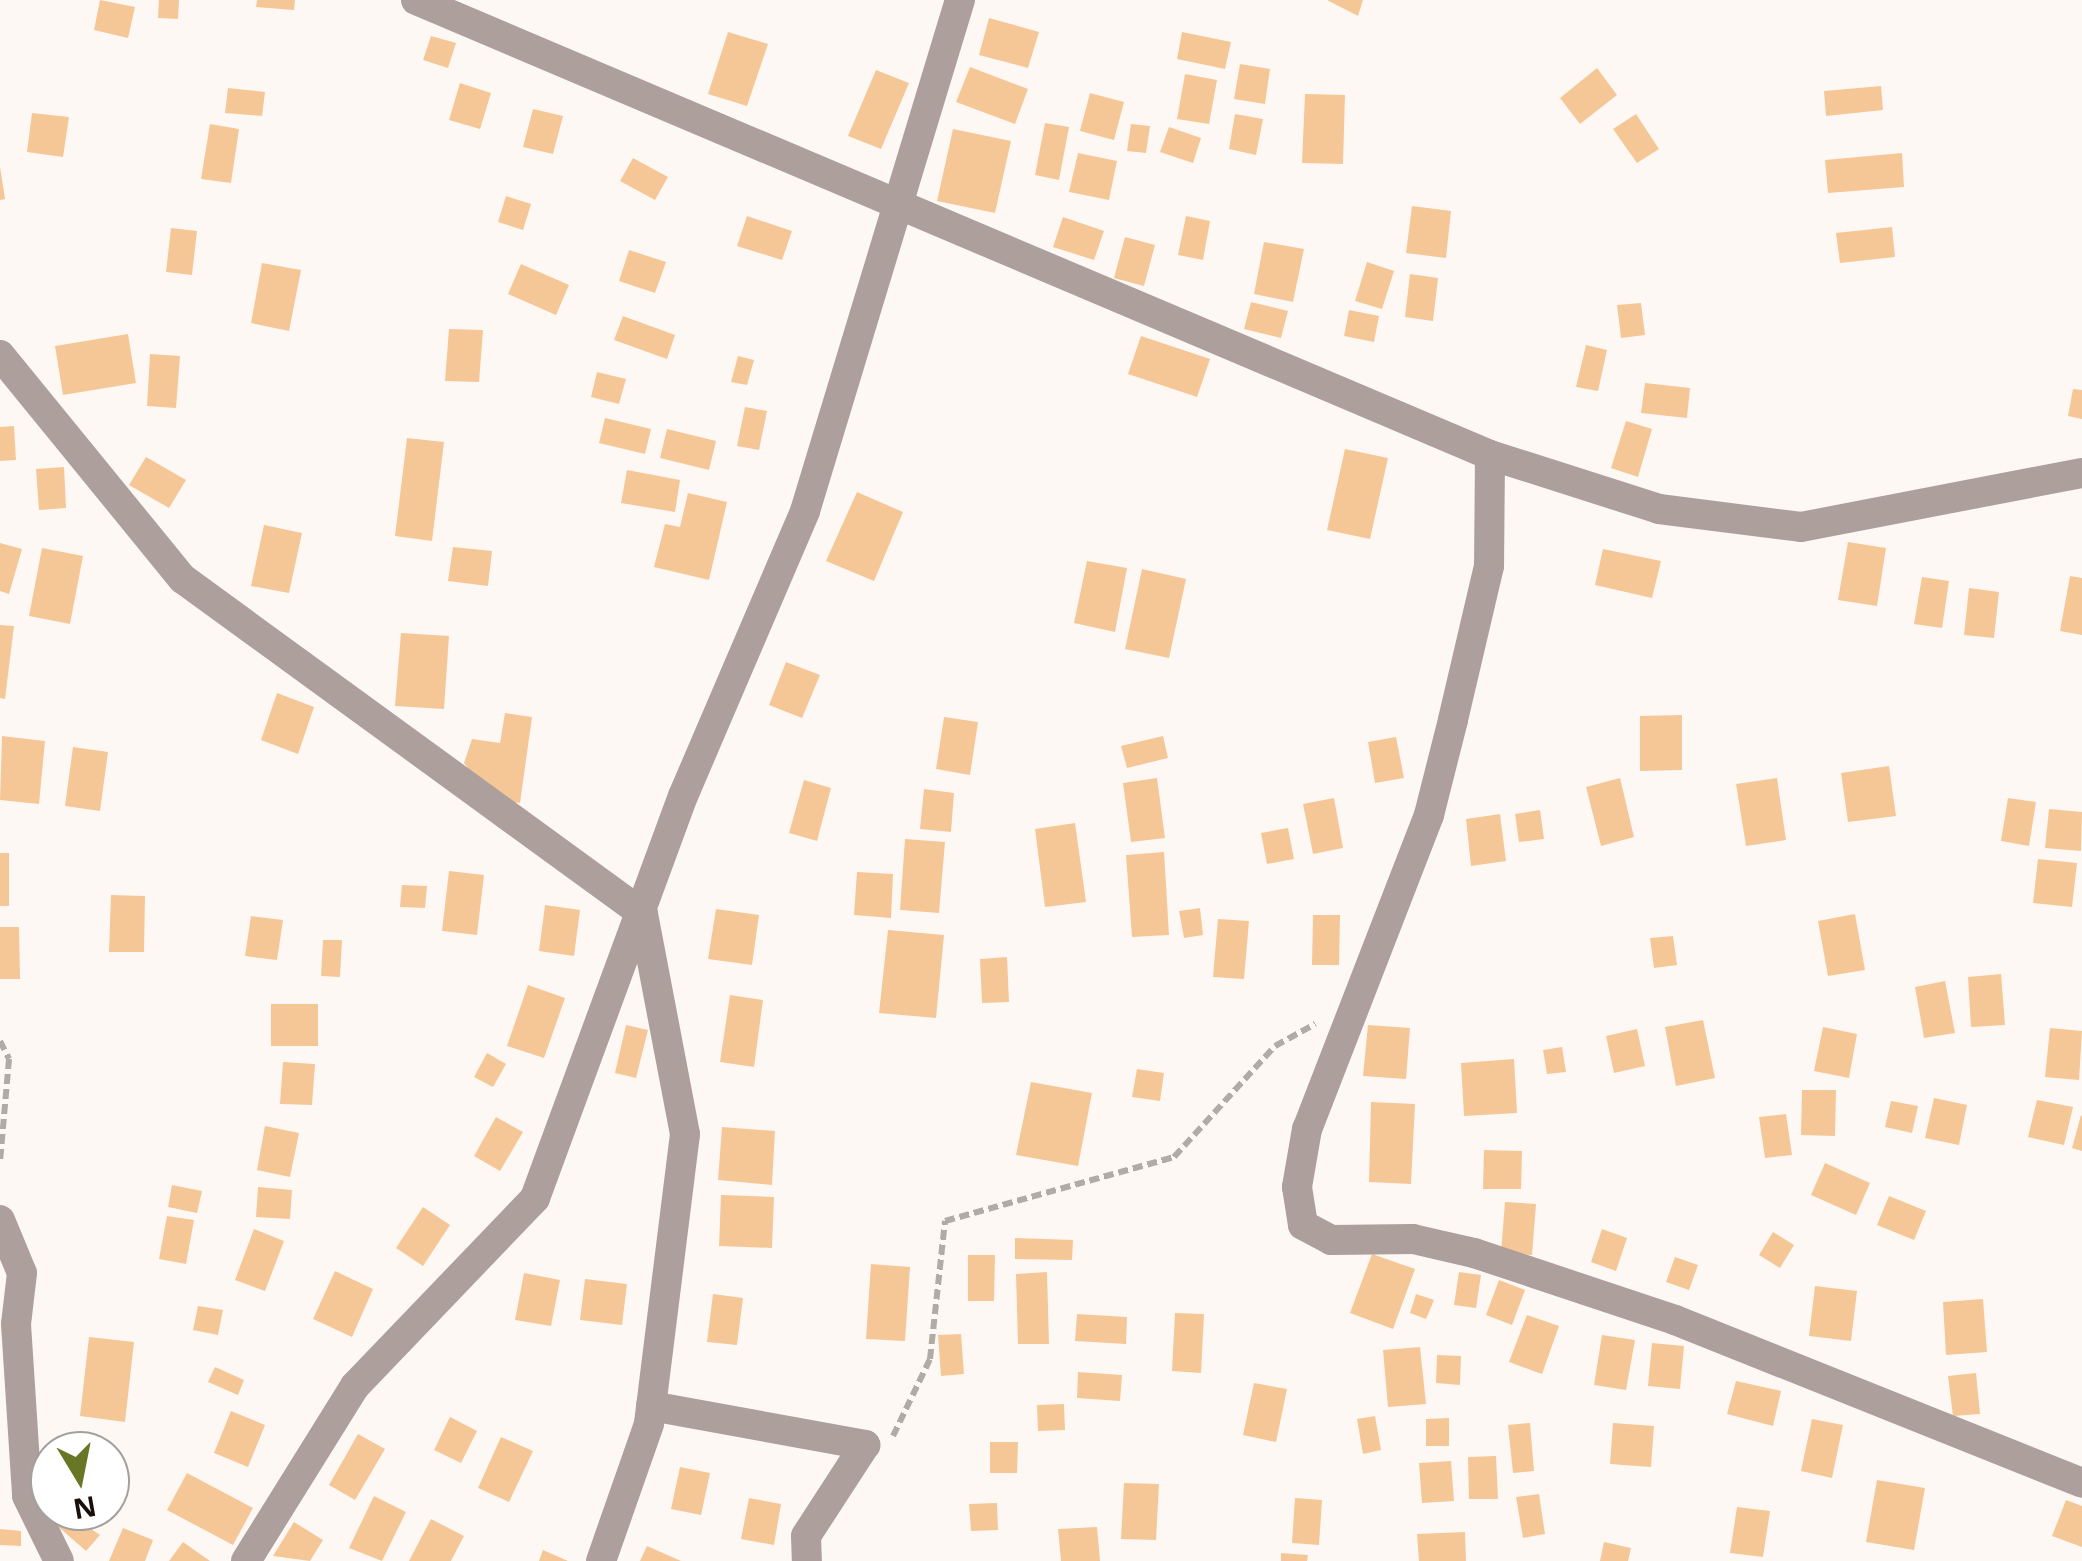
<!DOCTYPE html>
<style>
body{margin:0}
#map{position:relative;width:2082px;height:1561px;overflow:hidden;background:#fdf8f4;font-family:"Open Sans",sans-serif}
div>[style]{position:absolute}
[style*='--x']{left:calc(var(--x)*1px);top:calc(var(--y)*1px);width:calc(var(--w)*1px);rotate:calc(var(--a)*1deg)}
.building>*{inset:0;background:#f5c797}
.path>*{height:6px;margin-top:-3px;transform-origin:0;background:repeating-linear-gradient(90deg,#b1aba5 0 10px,transparent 0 15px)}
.minor>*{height:30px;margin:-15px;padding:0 15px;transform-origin:15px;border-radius:15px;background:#ad9f9b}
span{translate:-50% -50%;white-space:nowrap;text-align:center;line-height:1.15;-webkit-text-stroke:8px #fff;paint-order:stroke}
.north{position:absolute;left:30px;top:1431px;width:100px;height:100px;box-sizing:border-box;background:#fff;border:2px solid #a3a09d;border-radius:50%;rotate:170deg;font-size:28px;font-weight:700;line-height:40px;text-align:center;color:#191109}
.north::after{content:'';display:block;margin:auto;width:35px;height:45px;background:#677725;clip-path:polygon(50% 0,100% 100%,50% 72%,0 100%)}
</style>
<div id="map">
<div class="building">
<i style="clip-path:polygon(100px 0,135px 7px,128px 38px,94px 30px)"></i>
<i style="clip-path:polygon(159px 0,179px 0,178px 19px,158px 18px)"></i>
<i style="clip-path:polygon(257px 0,295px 0,294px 10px,256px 7px)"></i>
<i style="clip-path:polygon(1327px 0,1363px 0,1358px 16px)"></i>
<i style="clip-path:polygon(989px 18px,1039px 32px,1028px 68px,979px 55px)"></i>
<i style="clip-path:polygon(728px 32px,768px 44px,747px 106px,708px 94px)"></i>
<i style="clip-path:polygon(1182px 32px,1231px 42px,1225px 69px,1177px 59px)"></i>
<i style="clip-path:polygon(431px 36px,456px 43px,448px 68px,423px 60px)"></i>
<i style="clip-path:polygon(1240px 64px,1270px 69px,1265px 104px,1234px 99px)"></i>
<i style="clip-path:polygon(970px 67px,1028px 89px,1015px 124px,956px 102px)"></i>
<i style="clip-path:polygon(1597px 68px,1617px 95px,1580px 124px,1560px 98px)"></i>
<i style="clip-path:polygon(876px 70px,909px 83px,881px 149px,848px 136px)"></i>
<i style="clip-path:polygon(1185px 74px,1217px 80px,1209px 124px,1177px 119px)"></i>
<i style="clip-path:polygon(460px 83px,491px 93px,480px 129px,449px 120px)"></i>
<i style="clip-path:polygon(1881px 86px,1883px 110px,1826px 116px,1824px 91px)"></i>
<i style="clip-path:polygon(228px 88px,265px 92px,262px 116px,225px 113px)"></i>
<i style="clip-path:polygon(1090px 93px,1124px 102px,1114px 140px,1080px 131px)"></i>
<i style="clip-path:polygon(1305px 94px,1345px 95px,1343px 164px,1302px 163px)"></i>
<i style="clip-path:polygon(533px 109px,563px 116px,553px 154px,523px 147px)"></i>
<i style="clip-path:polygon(32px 113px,69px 117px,63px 157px,27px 152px)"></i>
<i style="clip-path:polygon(1235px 114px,1263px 119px,1256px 155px,1229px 149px)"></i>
<i style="clip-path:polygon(1636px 114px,1659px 149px,1637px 163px,1613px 129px)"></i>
<i style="clip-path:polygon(1045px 123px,1069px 127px,1059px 180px,1035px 175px)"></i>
<i style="clip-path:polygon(210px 124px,239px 129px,231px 183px,201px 179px)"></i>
<i style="clip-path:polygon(1131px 124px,1150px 126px,1146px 153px,1127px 151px)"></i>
<i style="clip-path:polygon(1169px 127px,1201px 138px,1193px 163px,1160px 152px)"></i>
<i style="clip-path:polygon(953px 129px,1011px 141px,995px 213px,937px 201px)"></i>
<i style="clip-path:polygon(1078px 153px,1117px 161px,1109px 200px,1069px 192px)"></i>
<i style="clip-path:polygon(1902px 153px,1904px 187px,1828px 193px,1825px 160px)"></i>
<i style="clip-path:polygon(633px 158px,668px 177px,655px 200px,620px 181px)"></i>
<i style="clip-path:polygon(0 167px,5px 199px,0 200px)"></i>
<i style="clip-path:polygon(506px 196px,531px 204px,523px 230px,498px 222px)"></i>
<i style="clip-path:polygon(1412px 206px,1451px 211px,1446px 258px,1406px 253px)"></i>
<i style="clip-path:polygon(747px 216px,792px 231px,782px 260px,737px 246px)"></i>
<i style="clip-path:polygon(1186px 216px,1210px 221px,1203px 260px,1178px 255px)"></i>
<i style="clip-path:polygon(1063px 217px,1104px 231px,1094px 260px,1053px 247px)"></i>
<i style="clip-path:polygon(1892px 227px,1895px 257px,1840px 263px,1836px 233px)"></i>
<i style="clip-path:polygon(171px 228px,197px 231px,192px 275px,166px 272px)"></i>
<i style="clip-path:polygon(1125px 237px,1155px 245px,1144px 286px,1114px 278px)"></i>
<i style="clip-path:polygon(1264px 242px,1304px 249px,1293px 302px,1254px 294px)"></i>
<i style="clip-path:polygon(629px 250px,666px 262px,655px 293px,619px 281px)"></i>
<i style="clip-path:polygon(1367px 262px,1394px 271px,1382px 309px,1355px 301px)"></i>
<i style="clip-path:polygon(262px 263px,301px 270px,289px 331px,251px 323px)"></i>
<i style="clip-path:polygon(521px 264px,569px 285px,556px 315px,508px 294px)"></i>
<i style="clip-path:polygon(1410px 274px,1438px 278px,1433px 321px,1405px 317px)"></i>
<i style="clip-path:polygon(1251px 302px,1288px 311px,1281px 338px,1244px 329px)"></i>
<i style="clip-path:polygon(1641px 303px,1645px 335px,1621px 338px,1617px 305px)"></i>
<i style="clip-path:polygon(1349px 310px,1379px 316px,1374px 342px,1344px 336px)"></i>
<i style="clip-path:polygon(623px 316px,675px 335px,667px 359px,614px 340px)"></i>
<i style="clip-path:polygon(449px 329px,483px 330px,479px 382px,445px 381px)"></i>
<i style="clip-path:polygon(128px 334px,136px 383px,63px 395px,55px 346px)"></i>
<i style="clip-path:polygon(1141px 336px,1210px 359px,1197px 397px,1128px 374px)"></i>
<i style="clip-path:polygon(1586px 345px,1607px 350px,1598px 391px,1576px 387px)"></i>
<i style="clip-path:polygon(150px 354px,180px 356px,176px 408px,147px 406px)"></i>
<i style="clip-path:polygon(738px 356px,754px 360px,747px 385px,731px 382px)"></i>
<i style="clip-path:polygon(597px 372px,626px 379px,619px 404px,591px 397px)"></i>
<i style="clip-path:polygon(1645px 383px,1690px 388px,1687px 418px,1641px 413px)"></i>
<i style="clip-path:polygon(2073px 389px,2082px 390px,2082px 419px,2068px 416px)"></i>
<i style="clip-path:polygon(745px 407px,767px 411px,759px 450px,737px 446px)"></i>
<i style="clip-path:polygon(605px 418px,651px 429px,645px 454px,599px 443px)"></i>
<i style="clip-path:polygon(1626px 421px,1652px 429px,1638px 477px,1611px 468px)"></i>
<i style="clip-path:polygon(14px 426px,16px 460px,0 461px,0 427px)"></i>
<i style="clip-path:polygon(667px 429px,716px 441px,709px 470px,660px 458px)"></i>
<i style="clip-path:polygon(407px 438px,444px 442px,432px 541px,395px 536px)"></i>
<i style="clip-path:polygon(1345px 449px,1388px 458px,1370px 539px,1327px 530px)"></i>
<i style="clip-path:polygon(146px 457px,186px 480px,169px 508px,129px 485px)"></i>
<i style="clip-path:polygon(64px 467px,66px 508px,39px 510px,36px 469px)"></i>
<i style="clip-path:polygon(627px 470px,680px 480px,675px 512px,621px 503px)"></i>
<i style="clip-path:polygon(857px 492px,903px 512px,874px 581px,826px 561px)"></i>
<i style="clip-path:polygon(688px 493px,727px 502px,709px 580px,654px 567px,665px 524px,680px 527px)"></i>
<i style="clip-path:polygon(264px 525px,302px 533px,289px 593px,251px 586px)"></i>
<i style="clip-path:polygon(1848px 542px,1886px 548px,1877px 606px,1838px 600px)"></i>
<i style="clip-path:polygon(0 543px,22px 549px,9px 594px,0 591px)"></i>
<i style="clip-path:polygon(453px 547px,492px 551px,488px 586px,448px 581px)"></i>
<i style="clip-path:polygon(42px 548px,83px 556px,70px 624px,29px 616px)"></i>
<i style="clip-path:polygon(1603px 549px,1661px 561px,1652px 598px,1595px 585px)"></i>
<i style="clip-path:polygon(1087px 561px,1127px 568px,1115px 632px,1074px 623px)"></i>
<i style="clip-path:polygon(1142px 569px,1186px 579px,1169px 658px,1125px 649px)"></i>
<i style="clip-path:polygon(2070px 576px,2082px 578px,2082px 635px,2060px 631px)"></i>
<i style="clip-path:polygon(1922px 577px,1949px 581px,1942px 628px,1914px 624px)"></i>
<i style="clip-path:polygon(1969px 588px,1999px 592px,1994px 638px,1964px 635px)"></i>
<i style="clip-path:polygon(0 625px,14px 626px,5px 699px,0 698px)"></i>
<i style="clip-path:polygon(401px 633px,449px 636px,444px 709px,395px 706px)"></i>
<i style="clip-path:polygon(786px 662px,820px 675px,802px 718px,769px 705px)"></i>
<i style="clip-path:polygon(277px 693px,314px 707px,298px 754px,261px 740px)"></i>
<i style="clip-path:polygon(505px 713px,532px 717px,520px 803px,492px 799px,464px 763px,472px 739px,500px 743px)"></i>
<i style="clip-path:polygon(1682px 715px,1682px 770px,1640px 771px,1640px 716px)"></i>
<i style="clip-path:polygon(944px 717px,978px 722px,970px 775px,936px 769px)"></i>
<i style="clip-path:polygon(2px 736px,45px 741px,39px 804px,0 800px)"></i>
<i style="clip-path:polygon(1163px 736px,1168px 758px,1127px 768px,1121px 746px)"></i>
<i style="clip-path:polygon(1396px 737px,1404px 778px,1375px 783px,1368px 742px)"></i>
<i style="clip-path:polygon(73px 747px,108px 752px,100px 811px,65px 806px)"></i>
<i style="clip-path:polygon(1889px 766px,1896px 816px,1848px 822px,1841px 773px)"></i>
<i style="clip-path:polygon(1157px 778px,1165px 838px,1131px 842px,1123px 783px)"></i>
<i style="clip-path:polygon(1620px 778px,1634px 837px,1601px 846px,1586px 787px)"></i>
<i style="clip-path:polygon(1777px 778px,1786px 840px,1746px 846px,1736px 784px)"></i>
<i style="clip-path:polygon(804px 780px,831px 788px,817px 841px,789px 833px)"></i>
<i style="clip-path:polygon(924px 789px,954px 793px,951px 832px,920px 829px)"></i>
<i style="clip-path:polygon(1334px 798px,1343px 848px,1313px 854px,1303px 804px)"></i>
<i style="clip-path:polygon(2008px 798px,2036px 802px,2029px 846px,2001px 841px)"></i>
<i style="clip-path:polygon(2049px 809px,2082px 812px,2081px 851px,2045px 848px)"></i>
<i style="clip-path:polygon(1540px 810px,1544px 839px,1519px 842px,1515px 814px)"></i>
<i style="clip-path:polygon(1500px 814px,1506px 861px,1471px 866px,1466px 819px)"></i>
<i style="clip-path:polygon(1075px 823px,1086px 902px,1045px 907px,1035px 829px)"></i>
<i style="clip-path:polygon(1288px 828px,1294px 859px,1267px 864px,1261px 833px)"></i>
<i style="clip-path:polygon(905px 839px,945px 842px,939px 913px,900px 910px)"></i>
<i style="clip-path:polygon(1164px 852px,1169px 935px,1132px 937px,1126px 855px)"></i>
<i style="clip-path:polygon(0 853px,9px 853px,9px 906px,0 906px)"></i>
<i style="clip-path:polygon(2038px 859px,2077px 863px,2072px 907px,2033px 903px)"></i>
<i style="clip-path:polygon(449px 871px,484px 875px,477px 935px,442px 931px)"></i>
<i style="clip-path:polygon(857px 872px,893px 874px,891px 918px,854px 915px)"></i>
<i style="clip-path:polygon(402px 885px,427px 886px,425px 908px,400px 907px)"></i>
<i style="clip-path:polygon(111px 895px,145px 896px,144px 952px,109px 952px)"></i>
<i style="clip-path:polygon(545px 905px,580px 910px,574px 956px,539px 951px)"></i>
<i style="clip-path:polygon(1200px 908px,1203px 935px,1184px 938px,1179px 911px)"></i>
<i style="clip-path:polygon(716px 909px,759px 915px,752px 965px,708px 959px)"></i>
<i style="clip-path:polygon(1855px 914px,1865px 970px,1828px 976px,1818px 921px)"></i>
<i style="clip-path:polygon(1313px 915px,1340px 915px,1339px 965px,1312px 965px)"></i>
<i style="clip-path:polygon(251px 916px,283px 920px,277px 960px,245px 956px)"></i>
<i style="clip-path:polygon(1218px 919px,1249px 921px,1244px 979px,1213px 977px)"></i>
<i style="clip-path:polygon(0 927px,19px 927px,20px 979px,0 979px)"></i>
<i style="clip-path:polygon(888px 930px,944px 935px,936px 1018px,879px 1013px)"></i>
<i style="clip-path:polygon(1673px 936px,1677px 965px,1654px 968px,1650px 938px)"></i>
<i style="clip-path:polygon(323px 940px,342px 940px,340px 977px,321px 976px)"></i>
<i style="clip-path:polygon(1007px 957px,1009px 1002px,982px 1003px,980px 959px)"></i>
<i style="clip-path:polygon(2001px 974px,2005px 1025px,1971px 1027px,1968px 977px)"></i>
<i style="clip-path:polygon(1945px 981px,1955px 1033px,1924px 1038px,1915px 987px)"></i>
<i style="clip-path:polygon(528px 985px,565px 998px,544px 1058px,507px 1046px)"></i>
<i style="clip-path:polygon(730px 995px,763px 1000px,754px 1067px,720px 1062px)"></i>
<i style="clip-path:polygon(271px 1004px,318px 1004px,318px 1046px,271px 1046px)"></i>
<i style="clip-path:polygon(1703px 1020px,1715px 1078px,1676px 1086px,1665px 1027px)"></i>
<i style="clip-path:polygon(626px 1025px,648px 1030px,636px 1078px,615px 1073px)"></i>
<i style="clip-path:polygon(1368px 1025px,1410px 1028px,1406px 1079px,1363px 1076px)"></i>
<i style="clip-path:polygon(1823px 1027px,1857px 1034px,1849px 1078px,1814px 1071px)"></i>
<i style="clip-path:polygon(2050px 1028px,2082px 1031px,2079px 1080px,2045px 1077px)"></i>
<i style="clip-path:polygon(1637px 1029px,1645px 1066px,1614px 1073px,1606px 1036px)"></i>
<i style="clip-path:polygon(1562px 1047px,1566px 1072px,1547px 1074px,1543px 1050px)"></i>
<i style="clip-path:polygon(487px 1053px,506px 1064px,493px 1087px,474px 1077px)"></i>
<i style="clip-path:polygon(1514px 1059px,1517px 1113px,1464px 1116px,1461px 1063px)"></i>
<i style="clip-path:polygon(283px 1062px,315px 1064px,312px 1105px,280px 1104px)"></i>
<i style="clip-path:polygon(1137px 1069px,1164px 1073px,1160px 1101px,1132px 1097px)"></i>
<i style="clip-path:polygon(1031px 1082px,1092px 1093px,1078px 1166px,1016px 1155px)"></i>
<i style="clip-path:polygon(1802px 1090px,1836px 1090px,1835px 1136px,1801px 1135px)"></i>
<i style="clip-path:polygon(1934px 1098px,1967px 1105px,1959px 1145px,1925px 1138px)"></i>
<i style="clip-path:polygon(2037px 1100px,2073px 1107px,2064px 1145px,2028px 1137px)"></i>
<i style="clip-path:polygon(1891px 1101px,1918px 1106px,1912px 1133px,1885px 1127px)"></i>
<i style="clip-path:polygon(1371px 1102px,1415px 1104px,1411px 1184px,1369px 1182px)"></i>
<i style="clip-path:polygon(1786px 1114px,1792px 1155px,1765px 1158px,1759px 1117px)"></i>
<i style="clip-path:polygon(2081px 1115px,2082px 1116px,2082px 1151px,2072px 1148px)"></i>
<i style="clip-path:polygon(496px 1117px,523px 1132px,500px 1171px,474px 1156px)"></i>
<i style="clip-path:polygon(265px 1126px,299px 1133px,290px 1177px,257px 1170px)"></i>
<i style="clip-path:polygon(722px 1127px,775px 1131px,772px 1185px,718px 1180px)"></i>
<i style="clip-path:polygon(1484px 1150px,1522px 1151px,1521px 1189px,1483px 1189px)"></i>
<i style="clip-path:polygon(1825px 1163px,1870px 1183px,1856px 1215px,1811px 1195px)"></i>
<i style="clip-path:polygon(172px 1185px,202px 1191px,197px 1213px,168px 1207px)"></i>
<i style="clip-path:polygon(258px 1187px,292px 1190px,290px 1219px,256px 1217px)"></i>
<i style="clip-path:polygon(721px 1195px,774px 1197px,772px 1248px,719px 1246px)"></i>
<i style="clip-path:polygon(1889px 1196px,1926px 1211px,1914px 1240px,1877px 1225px)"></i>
<i style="clip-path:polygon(1505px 1202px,1536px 1204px,1532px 1255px,1501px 1253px)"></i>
<i style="clip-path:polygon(423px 1207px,450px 1225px,423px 1266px,396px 1248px)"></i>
<i style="clip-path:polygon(167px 1216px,194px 1220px,186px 1264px,159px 1259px)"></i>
<i style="clip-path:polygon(254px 1229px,284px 1241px,265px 1291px,235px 1280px)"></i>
<i style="clip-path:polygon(1602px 1229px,1627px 1238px,1616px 1271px,1591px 1262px)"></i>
<i style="clip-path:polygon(1773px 1232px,1794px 1245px,1780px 1268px,1759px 1255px)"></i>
<i style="clip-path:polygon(1015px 1238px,1073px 1240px,1072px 1260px,1015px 1259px)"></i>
<i style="clip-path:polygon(1372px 1254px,1415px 1269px,1393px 1329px,1350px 1313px)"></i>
<i style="clip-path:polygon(968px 1255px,995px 1255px,994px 1301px,968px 1301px)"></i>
<i style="clip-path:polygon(1675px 1257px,1698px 1265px,1689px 1290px,1666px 1282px)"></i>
<i style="clip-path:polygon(871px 1264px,910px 1267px,905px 1341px,866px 1339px)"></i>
<i style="clip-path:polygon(335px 1271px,373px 1289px,352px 1337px,313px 1319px)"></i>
<i style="clip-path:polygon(1047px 1272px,1049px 1344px,1018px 1344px,1016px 1274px)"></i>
<i style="clip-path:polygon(1459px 1272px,1481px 1275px,1476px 1308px,1454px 1305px)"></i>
<i style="clip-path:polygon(524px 1273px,560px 1280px,551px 1326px,515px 1320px)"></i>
<i style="clip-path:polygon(585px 1279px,627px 1284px,622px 1325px,580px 1320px)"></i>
<i style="clip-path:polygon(1499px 1280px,1525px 1290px,1512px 1325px,1486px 1315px)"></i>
<i style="clip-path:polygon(1815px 1286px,1857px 1291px,1851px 1341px,1809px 1336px)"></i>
<i style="clip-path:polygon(713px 1294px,743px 1298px,737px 1345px,707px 1342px)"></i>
<i style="clip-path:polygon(1416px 1294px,1434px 1300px,1426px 1319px,1410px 1313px)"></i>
<i style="clip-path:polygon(1983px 1299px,1987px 1352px,1946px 1355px,1943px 1302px)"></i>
<i style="clip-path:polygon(198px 1306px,223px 1310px,218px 1335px,193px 1330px)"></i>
<i style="clip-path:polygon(1175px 1313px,1204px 1314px,1201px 1373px,1172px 1371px)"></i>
<i style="clip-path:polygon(1077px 1314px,1127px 1317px,1126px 1344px,1075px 1341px)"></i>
<i style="clip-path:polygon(1527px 1315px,1559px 1326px,1542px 1374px,1509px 1362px)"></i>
<i style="clip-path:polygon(961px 1334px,964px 1374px,941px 1376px,938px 1335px)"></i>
<i style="clip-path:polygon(1602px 1335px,1635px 1340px,1626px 1390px,1594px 1385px)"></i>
<i style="clip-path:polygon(89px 1337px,134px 1342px,125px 1422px,80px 1416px)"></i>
<i style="clip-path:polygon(1652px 1343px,1684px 1346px,1680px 1389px,1648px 1386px)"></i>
<i style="clip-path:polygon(1420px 1347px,1426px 1404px,1388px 1407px,1383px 1350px)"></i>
<i style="clip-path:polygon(1437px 1355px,1461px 1356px,1460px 1385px,1436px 1383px)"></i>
<i style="clip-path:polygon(215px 1367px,244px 1380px,238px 1395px,208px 1382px)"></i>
<i style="clip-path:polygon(1078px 1372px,1122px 1375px,1120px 1401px,1077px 1398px)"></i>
<i style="clip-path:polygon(1976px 1373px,1980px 1414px,1953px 1416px,1948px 1376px)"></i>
<i style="clip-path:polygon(1736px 1381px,1781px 1391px,1773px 1426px,1727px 1414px)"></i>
<i style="clip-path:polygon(1254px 1383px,1287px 1389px,1276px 1442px,1243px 1435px)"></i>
<i style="clip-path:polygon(1064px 1404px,1065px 1430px,1038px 1431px,1037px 1405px)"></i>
<i style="clip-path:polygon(231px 1411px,265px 1425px,248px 1467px,214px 1453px)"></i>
<i style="clip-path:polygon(1375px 1416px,1381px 1450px,1363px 1454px,1357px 1419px)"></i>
<i style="clip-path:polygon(450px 1417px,477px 1431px,461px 1463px,434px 1450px)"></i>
<i style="clip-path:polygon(1449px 1418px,1449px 1446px,1426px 1446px,1426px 1419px)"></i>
<i style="clip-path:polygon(1812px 1419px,1843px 1425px,1832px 1478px,1801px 1471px)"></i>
<i style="clip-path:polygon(1530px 1423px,1534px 1471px,1513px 1473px,1508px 1425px)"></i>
<i style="clip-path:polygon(1613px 1423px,1654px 1426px,1651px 1467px,1610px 1464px)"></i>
<i style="clip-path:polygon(358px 1434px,385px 1449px,355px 1500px,329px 1485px)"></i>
<i style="clip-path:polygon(501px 1437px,533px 1451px,509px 1502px,478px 1488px)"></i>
<i style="clip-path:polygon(990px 1442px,1018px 1442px,1017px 1473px,990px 1473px)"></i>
<i style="clip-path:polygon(1496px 1456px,1498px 1499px,1469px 1499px,1468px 1457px)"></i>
<i style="clip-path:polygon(1451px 1461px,1454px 1501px,1422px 1503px,1419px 1463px)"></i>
<i style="clip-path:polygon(680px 1467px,710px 1473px,701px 1515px,671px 1509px)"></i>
<i style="clip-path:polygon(187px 1473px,253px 1508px,233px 1545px,167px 1510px)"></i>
<i style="clip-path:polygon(1877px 1480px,1925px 1488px,1914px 1550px,1866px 1542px)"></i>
<i style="clip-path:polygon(1124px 1483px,1159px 1484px,1156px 1540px,1121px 1539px)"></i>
<i style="clip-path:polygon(1539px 1494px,1545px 1534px,1523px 1538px,1516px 1497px)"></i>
<i style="clip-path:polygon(374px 1496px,406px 1512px,382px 1561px,349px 1548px)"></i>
<i style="clip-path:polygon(749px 1498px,781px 1504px,774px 1545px,741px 1539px)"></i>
<i style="clip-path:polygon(1295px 1498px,1322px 1500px,1319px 1545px,1292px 1543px)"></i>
<i style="clip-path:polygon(2066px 1500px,2082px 1506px,2082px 1547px,2052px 1536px)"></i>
<i style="clip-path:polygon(997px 1503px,998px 1530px,971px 1531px,969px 1504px)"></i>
<i style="clip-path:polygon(1737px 1507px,1770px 1511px,1763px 1557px,1730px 1553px)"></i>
<i style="clip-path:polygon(65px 1511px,100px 1535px,86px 1551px,54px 1523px)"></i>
<i style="clip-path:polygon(431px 1519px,464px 1536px,451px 1561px,409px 1561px)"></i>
<i style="clip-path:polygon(294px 1522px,323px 1540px,310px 1561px,273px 1556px)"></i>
<i style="clip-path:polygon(1097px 1527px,1100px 1561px,1061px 1561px,1058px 1529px)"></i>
<i style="clip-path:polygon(123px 1528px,153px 1540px,145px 1561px,109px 1561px)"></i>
<i style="clip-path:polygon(0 1529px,21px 1531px,21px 1546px,0 1545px)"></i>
<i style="clip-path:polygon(1465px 1532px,1466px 1561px,1419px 1561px,1417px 1534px)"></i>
<i style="clip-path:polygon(183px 1542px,210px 1561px,169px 1561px)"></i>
<i style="clip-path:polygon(1604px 1542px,1631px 1548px,1628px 1561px,1600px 1561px)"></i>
<i style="clip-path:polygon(647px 1546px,681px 1561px,640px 1561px)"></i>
<i style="clip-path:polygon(543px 1550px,568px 1561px,539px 1561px)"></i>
<i style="clip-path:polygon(1281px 1553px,1308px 1555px,1307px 1561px,1281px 1561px)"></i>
</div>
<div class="path">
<i style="--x:0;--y:1041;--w:20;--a:63"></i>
<i style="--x:9;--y:1059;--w:103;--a:95"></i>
<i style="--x:893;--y:1436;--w:85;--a:-64.3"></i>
<i style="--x:930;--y:1359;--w:139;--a:-83.8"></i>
<i style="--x:945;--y:1221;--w:238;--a:-15.6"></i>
<i style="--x:1174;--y:1157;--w:150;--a:-47.7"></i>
<i style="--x:1275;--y:1046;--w:46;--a:-28.8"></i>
</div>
<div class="minor">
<i style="--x:416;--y:0;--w:1166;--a:22.96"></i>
<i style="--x:1490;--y:455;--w:177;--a:17.7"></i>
<i style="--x:1659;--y:509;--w:143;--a:7.2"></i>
<i style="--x:1801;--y:527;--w:286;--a:-10.9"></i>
<i style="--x:0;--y:355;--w:289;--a:50.8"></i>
<i style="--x:183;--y:579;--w:569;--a:36.06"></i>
<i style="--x:643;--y:914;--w:224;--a:79.2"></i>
<i style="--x:685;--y:1134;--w:292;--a:97.1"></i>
<i style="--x:649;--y:1424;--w:145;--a:109.3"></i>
<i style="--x:1490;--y:455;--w:111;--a:90.5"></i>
<i style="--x:1489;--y:566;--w:158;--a:103.2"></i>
<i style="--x:1453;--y:720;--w:98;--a:104.2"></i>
<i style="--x:1429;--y:815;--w:337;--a:111.2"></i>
<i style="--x:1307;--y:1129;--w:59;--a:99.8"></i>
<i style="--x:1297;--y:1187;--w:38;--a:81"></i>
<i style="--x:1303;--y:1225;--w:32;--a:28"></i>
<i style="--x:1331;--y:1240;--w:82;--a:-0.7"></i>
<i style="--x:1413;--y:1239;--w:63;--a:12.9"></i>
<i style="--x:1474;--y:1253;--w:212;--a:18.4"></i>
<i style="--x:1675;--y:1320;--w:438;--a:21.8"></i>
<i style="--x:0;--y:1220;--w:57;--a:67.5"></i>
<i style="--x:22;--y:1273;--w:51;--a:96.7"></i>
<i style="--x:16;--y:1324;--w:172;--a:86.3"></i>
<i style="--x:27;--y:1496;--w:72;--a:63.8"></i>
<i style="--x:651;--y:1406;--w:218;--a:10.3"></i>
<i style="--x:865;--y:1445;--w:108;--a:123"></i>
<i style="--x:806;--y:1536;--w:25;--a:88"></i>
<i style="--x:246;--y:1561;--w:206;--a:-58.1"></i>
<i style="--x:355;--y:1386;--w:260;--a:-46.2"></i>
<i style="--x:535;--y:1198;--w:428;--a:-69.8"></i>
<i style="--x:683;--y:796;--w:310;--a:-66.8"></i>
<i style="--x:805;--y:511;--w:534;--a:-73.13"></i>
</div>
<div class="north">N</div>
</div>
